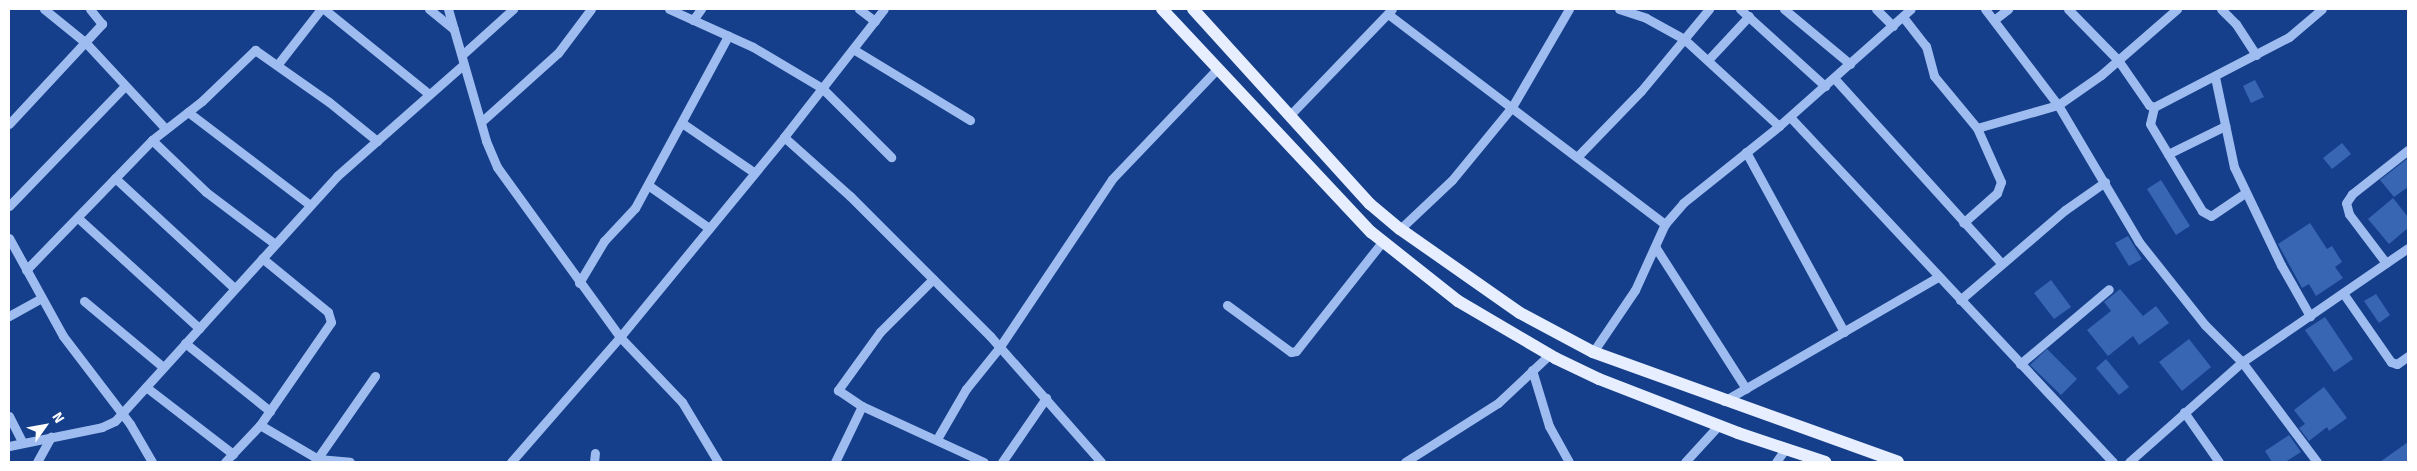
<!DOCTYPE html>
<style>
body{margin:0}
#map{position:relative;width:2417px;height:471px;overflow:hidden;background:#153f8b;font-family:Signika,sans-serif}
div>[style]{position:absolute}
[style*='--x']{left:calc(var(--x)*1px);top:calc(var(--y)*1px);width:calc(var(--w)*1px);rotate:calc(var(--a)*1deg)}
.building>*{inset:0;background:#3966b2}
.minor>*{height:9px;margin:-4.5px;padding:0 4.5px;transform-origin:4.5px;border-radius:4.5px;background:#9ebcef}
.major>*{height:12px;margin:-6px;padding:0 6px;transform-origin:6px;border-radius:6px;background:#e6eeff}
span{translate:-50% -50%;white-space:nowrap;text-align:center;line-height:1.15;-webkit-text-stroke:4.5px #153f8b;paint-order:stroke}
.frame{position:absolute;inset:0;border:10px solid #fff;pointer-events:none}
.north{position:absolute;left:20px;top:401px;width:50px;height:50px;-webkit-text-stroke:4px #153f8b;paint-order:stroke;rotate:58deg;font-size:14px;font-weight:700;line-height:20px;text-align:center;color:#fff}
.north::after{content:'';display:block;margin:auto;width:18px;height:22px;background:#fff;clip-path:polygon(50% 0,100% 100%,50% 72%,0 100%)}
</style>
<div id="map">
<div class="building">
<i style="clip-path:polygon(2255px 80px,2264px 97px,2251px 103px,2243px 86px)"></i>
<i style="clip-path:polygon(2342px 143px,2351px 154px,2332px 169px,2323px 158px)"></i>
<i style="clip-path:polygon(2408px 158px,2408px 187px,2394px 197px,2380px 180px)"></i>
<i style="clip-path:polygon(2161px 180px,2190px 226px,2176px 235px,2147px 189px)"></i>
<i style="clip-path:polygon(2393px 198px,2408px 217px,2408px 228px,2389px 244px,2368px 219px)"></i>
<i style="clip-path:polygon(2310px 223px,2327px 249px,2332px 246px,2342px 262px,2335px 267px,2343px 278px,2316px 296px,2309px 284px,2302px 288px,2278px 244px)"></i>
<i style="clip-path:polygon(2128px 236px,2142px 259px,2129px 266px,2115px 243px)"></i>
<i style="clip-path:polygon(2051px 280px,2071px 307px,2054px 319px,2034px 293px)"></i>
<i style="clip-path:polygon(2120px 289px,2143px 316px,2156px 306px,2169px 323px,2139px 345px,2133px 336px,2108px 356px,2087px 330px,2111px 311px,2104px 302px)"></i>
<i style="clip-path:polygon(2376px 294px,2390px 315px,2379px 323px,2364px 301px)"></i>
<i style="clip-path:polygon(2325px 317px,2353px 359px,2334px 372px,2305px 330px)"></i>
<i style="clip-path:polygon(2189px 339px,2211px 367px,2182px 391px,2159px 362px)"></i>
<i style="clip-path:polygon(2047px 349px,2077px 379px,2061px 395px,2030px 365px)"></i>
<i style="clip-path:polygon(2106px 359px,2129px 387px,2119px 395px,2096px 368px)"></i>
<i style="clip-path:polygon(2324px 387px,2347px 418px,2329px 431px,2327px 427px,2309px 441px,2299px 428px,2305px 424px,2294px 410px)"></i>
<i style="clip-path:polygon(2289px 435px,2301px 452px,2285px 462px,2272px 462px,2265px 451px)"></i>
<i style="clip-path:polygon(2408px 442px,2408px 462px,2380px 462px)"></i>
</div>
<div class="minor">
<i style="--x:44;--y:9;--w:54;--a:39"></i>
<i style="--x:86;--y:43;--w:117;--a:47.1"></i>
<i style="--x:324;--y:9;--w:135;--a:39"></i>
<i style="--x:429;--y:9;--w:32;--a:39"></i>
<i style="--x:448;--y:9;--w:137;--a:73.9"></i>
<i style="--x:486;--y:141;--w:28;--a:67"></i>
<i style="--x:497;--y:167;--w:210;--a:54.1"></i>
<i style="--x:620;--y:337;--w:90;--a:46.4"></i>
<i style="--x:682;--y:402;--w:70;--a:59"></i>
<i style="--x:669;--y:9;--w:92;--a:24.3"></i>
<i style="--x:753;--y:47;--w:80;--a:30.7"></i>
<i style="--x:822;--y:88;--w:98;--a:45"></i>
<i style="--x:859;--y:9;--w:20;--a:37"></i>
<i style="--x:1619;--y:9;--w:28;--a:18"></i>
<i style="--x:1646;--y:18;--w:43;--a:28.9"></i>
<i style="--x:1684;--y:39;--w:129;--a:42.5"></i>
<i style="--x:1740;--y:9;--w:115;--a:42.2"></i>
<i style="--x:1784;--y:9;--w:86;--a:39.8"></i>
<i style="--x:1876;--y:9;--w:24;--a:45"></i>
<i style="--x:1985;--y:9;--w:121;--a:52.8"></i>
<i style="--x:2058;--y:105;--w:159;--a:59.4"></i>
<i style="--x:2139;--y:242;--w:106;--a:51.5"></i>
<i style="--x:2205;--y:325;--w:52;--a:45"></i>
<i style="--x:2242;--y:362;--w:125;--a:53.1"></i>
<i style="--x:2068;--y:9;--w:71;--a:45.6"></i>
<i style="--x:2118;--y:60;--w:55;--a:55.4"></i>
<i style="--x:2149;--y:105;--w:5;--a:22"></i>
<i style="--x:2154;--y:107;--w:152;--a:-27.4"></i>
<i style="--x:2289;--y:37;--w:43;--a:-40.3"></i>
<i style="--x:2221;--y:9;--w:21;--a:45"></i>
<i style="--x:2236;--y:24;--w:37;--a:57"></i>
<i style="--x:1388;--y:14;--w:348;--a:37.2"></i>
<i style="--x:1903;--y:17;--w:37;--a:52"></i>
<i style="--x:1926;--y:46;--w:31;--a:75"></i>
<i style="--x:1934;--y:76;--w:67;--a:50.4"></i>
<i style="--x:1977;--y:128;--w:59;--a:66"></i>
<i style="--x:2001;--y:182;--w:12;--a:110"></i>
<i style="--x:1997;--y:193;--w:45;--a:138.6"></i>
<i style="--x:693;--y:20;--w:14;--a:-54"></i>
<i style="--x:1994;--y:20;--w:18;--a:-38"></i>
<i style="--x:853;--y:49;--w:137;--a:31.3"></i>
<i style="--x:462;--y:55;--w:69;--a:-42"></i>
<i style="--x:1708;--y:60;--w:60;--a:-47"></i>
<i style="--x:278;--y:64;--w:70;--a:-52"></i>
<i style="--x:2215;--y:77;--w:92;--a:78.1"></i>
<i style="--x:2234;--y:167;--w:109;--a:64.4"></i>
<i style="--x:2281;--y:265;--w:59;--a:60.4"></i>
<i style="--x:1834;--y:78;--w:249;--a:47.9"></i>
<i style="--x:2154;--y:107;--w:17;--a:103"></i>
<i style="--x:2150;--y:124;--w:101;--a:59.1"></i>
<i style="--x:2202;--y:211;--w:10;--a:29"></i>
<i style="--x:2211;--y:216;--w:41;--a:-34.1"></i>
<i style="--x:188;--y:112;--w:153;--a:37.3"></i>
<i style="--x:1290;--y:115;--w:147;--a:-46.1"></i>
<i style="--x:1790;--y:117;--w:473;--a:46.9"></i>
<i style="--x:481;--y:122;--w:103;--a:-41.9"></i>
<i style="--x:558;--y:53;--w:55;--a:-53.1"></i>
<i style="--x:682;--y:123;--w:88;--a:34.4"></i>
<i style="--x:9;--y:124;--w:137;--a:-47.1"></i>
<i style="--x:102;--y:24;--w:19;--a:-129"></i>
<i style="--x:1977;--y:128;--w:84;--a:-15.9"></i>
<i style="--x:2058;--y:105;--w:52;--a:-34.9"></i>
<i style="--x:2101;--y:75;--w:101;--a:-41"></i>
<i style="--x:784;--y:137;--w:89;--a:41.8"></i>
<i style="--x:850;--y:196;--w:198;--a:45"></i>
<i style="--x:990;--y:336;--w:168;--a:48.6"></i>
<i style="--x:152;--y:140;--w:75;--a:43.9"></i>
<i style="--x:206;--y:192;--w:86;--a:37"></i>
<i style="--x:1746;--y:152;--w:205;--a:61.4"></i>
<i style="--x:2168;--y:154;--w:64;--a:-26.2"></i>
<i style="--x:1577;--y:157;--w:92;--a:-45.9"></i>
<i style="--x:1641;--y:91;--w:107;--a:-50.3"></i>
<i style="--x:115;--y:178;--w:162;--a:42.7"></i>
<i style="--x:648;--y:185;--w:75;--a:35.2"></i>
<i style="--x:9;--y:206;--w:167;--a:-46"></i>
<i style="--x:78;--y:218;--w:164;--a:42.3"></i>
<i style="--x:1400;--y:229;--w:71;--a:-43.3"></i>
<i style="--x:1452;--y:180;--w:94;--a:-50.6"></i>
<i style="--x:1512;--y:107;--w:113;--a:-59.8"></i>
<i style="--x:9;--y:238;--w:112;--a:61.1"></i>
<i style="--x:63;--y:336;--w:111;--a:52.7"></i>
<i style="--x:130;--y:424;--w:44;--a:59.9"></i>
<i style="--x:1656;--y:248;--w:167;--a:57.4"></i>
<i style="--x:2386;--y:263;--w:61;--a:-127.1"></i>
<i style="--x:2349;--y:214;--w:11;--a:-105"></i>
<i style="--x:2346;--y:203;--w:11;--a:-56"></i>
<i style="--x:2352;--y:194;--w:71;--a:-38.2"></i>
<i style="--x:26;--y:270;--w:181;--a:-45.9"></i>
<i style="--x:152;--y:140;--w:63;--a:-38"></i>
<i style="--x:202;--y:101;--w:74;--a:-43.9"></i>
<i style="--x:255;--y:50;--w:90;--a:35.1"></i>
<i style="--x:329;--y:102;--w:62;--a:39.1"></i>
<i style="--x:933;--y:279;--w:75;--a:135"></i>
<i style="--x:880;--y:332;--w:72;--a:125.9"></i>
<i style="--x:838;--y:390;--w:29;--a:34"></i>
<i style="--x:862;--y:406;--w:134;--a:24.7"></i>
<i style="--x:579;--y:283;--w:49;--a:-59.2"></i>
<i style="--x:604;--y:241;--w:45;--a:-46.8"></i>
<i style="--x:635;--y:208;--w:196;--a:-61.6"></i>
<i style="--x:2343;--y:293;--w:84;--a:55.2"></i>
<i style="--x:2391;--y:362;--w:6;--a:18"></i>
<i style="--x:2397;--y:364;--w:14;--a:-36"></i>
<i style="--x:1960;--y:300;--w:138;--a:-40.6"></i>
<i style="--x:2065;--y:210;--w:49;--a:-35"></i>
<i style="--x:84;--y:301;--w:103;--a:39.9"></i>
<i style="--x:1227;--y:305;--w:79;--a:36.3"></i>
<i style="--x:1291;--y:352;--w:5;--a:-11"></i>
<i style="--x:1296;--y:351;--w:139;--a:-51.7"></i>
<i style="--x:9;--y:316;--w:37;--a:-29"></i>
<i style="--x:185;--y:343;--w:109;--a:38.7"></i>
<i style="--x:1593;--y:352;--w:75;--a:-55.9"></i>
<i style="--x:1635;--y:290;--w:72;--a:-65.6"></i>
<i style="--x:1665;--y:224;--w:28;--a:-49"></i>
<i style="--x:1683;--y:203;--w:123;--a:-38.7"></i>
<i style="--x:1779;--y:126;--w:176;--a:-41.6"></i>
<i style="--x:2020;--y:364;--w:116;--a:-40.1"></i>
<i style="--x:1532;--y:370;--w:59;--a:73.1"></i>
<i style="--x:1549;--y:426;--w:41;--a:60.9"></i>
<i style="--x:146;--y:387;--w:110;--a:37.6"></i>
<i style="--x:1724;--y:401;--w:247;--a:-30.1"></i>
<i style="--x:2184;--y:412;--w:61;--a:55"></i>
<i style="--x:9;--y:416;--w:30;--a:63"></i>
<i style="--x:260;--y:425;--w:67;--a:30.4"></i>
<i style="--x:318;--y:459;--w:32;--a:5"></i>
<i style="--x:937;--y:439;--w:58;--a:-59.9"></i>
<i style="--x:966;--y:389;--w:53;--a:-51.2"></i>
<i style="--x:999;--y:348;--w:203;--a:-56.2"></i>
<i style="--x:1112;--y:179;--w:152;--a:-46.3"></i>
<i style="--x:9;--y:446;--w:95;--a:-11.5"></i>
<i style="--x:102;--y:427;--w:14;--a:-25"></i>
<i style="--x:115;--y:421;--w:331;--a:-47.8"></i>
<i style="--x:337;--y:176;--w:168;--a:-41.4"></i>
<i style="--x:37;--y:462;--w:29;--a:-61"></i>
<i style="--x:225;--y:462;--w:51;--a:-46.6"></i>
<i style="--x:260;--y:425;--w:125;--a:-55.4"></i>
<i style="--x:331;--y:322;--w:10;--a:-107"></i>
<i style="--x:328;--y:312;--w:85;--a:-140.7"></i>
<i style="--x:315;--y:462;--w:105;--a:-55.1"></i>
<i style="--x:511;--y:462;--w:166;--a:-48.9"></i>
<i style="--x:620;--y:337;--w:259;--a:-50.6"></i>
<i style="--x:784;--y:137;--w:162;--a:-52"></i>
<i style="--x:594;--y:462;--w:9;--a:-84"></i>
<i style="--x:835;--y:462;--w:62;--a:-64.3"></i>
<i style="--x:1002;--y:462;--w:78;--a:-55.5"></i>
<i style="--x:1405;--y:462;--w:110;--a:-32.4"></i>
<i style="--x:1498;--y:403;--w:70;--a:-43.3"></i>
<i style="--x:1685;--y:462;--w:49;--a:-47.5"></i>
<i style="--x:1776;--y:462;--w:16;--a:-55"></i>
<i style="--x:2129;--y:462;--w:151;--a:-41.5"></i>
<i style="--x:2242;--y:362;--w:201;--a:-34.5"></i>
</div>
<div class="major">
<i style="--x:1162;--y:9;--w:306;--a:46.9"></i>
<i style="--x:1371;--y:232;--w:111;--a:38.4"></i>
<i style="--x:1458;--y:301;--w:113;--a:30.4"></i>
<i style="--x:1555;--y:358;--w:49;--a:25.5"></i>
<i style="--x:1599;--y:379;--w:149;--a:21.2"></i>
<i style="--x:1738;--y:433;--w:92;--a:18.4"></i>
<i style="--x:1193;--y:9;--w:263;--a:47.8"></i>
<i style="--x:1370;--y:204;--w:39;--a:40"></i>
<i style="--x:1400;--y:229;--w:146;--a:35"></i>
<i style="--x:1520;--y:313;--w:83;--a:28.1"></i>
<i style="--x:1593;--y:352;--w:324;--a:19.8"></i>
</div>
<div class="frame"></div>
<div class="north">N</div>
</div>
